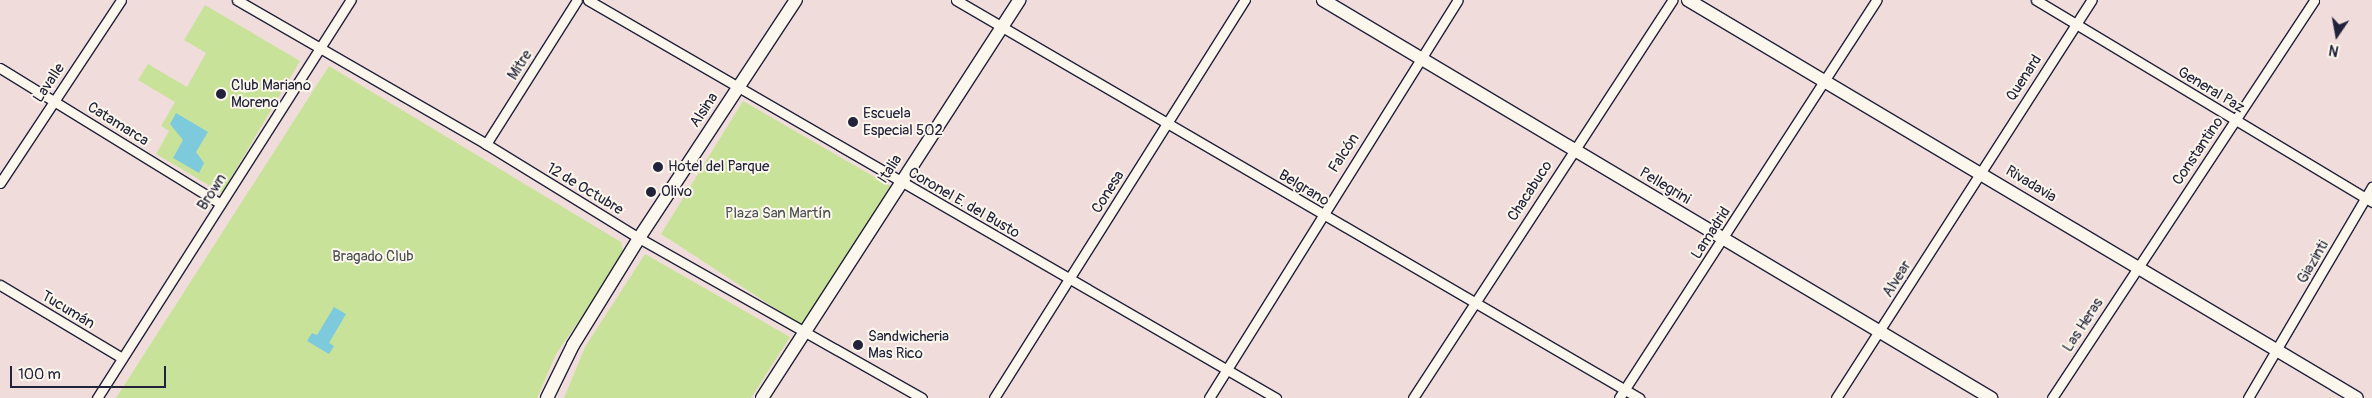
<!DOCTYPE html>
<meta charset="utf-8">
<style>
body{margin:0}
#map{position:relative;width:2372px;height:398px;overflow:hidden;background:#f0dddb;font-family:Pangolin,sans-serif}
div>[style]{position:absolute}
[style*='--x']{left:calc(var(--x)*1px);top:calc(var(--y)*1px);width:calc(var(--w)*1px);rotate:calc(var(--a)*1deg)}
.green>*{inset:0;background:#c9e299}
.water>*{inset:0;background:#7dcadc}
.roads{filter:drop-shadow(1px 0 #22223b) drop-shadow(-1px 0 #22223b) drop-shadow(0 1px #22223b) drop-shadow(0 -1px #22223b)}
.street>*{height:9px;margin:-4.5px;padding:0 4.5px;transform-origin:4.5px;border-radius:4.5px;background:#fbf7ec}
.secondary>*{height:12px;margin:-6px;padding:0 6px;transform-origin:6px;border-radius:6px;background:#fbf7ec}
.dots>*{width:14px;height:14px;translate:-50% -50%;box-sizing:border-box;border:2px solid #fbf7ec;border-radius:50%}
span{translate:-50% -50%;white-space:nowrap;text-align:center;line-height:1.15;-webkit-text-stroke:4px #fbf7ec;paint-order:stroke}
.street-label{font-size:15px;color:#22223b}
.poi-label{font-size:15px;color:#22223b}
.left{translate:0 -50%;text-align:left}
.park-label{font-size:15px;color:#4c5252}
.north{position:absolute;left:2312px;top:10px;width:50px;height:50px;-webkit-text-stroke:4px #fbf7ec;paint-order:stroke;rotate:192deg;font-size:14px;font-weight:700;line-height:20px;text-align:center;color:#22223b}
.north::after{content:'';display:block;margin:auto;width:18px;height:22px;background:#22223b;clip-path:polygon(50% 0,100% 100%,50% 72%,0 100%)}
.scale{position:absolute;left:10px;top:366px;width:156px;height:22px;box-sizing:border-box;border:2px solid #22223b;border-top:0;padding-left:6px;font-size:15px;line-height:18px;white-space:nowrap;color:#22223b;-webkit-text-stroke:4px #fbf7ec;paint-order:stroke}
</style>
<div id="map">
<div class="green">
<i style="clip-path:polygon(205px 5px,300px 61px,222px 193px,156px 154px,169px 131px,161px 126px,175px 102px,138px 80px,148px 64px,187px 87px,206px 53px,184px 40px)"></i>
<i style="clip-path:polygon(329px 66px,621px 242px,624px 255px,556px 354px,537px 398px,116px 398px)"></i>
<i style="clip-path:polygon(743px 101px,892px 187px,801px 325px,661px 234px)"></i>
<i style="clip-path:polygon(645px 254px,790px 337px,751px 398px,564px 398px,585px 347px)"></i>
</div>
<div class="water">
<i style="clip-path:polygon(176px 113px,208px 132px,196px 152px,204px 163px,199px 173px,173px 158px,183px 140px,170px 124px)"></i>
<i style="clip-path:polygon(334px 307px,346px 314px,329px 343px,334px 346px,329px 354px,307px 341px,312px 333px,317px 335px)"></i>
</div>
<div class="roads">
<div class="street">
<i style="--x:237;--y:0;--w:288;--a:30"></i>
<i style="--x:486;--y:144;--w:180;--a:31.6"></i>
<i style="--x:639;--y:238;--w:325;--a:29.5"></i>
<i style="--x:588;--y:0;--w:795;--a:30.05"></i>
<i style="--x:956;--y:0;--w:791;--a:30.23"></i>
<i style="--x:2036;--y:0;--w:392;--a:31"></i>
<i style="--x:0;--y:68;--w:259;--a:31.6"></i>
<i style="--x:486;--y:144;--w:170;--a:-57.7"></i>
<i style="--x:0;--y:183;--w:219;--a:-56.5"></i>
<i style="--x:0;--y:285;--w:142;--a:30.9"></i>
<i style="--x:97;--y:398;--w:472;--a:-57.5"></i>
<i style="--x:994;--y:398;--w:471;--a:-57.8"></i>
<i style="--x:1209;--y:398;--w:469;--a:-58"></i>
<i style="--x:1413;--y:398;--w:475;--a:-56.9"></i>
<i style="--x:1619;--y:398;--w:474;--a:-57.1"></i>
<i style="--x:1836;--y:398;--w:473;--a:-57.3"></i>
<i style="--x:2052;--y:398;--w:476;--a:-56.6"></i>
<i style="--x:2248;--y:398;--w:245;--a:-59.6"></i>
</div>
<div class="secondary">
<i style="--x:1323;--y:0;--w:778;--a:30.79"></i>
<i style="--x:1688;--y:0;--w:778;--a:30.75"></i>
<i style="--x:547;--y:398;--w:59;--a:-63.9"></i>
<i style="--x:573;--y:345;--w:126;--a:-58.3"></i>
<i style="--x:639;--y:238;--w:285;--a:-56.6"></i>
<i style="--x:762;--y:398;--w:474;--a:-57.1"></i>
</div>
</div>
<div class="dots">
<i style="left:221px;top:94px;background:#22223b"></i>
<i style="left:853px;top:122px;background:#22223b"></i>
<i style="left:658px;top:167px;background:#22223b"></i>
<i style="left:651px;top:192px;background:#22223b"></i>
<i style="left:858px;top:345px;background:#22223b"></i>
</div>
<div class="street-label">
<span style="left:520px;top:65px;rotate:-58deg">Mitre</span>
<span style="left:2024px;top:78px;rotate:-57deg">Quenard</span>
<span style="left:49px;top:83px;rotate:-56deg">Lavalle</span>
<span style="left:2211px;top:90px;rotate:31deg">General Paz</span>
<span style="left:704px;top:110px;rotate:-56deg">Alsina</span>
<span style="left:118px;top:124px;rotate:32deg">Catamarca</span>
<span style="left:2198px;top:151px;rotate:-56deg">Constantino</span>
<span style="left:1344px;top:153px;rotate:-57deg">Falcón</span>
<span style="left:890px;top:169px;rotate:-57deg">Italia</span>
<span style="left:2031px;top:184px;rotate:31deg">Rivadavia</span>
<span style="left:1665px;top:186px;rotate:31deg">Pellegrini</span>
<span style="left:1304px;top:188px;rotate:31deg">Belgrano</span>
<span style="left:585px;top:189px;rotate:31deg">12 de Octubre</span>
<span style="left:1530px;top:191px;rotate:-57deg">Chacabuco</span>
<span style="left:212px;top:192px;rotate:-57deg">Brown</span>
<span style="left:1108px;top:192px;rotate:-58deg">Conesa</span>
<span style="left:964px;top:203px;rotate:30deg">Coronel E. del Busto</span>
<span style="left:1711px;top:233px;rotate:-57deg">Lamadrid</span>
<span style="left:2313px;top:262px;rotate:-60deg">Giazinti</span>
<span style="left:1897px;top:279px;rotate:-58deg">Alvear</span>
<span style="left:68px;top:310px;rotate:31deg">Tucumán</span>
<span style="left:2083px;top:325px;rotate:-57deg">Las Heras</span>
</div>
<div class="poi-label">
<span class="left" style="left:231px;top:94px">Club Mariano<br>Moreno</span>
<span class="left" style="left:863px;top:122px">Escuela<br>Especial 502</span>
<span class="left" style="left:668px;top:167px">Hotel del Parque</span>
<span class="left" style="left:661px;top:192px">Olivo</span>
<span class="left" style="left:868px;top:345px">Sandwicheria<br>Mas Rico</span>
</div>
<div class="park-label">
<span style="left:778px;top:214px">Plaza San Martín</span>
<span style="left:373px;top:257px">Bragado Club</span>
</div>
<div class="north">N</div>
<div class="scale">100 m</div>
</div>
